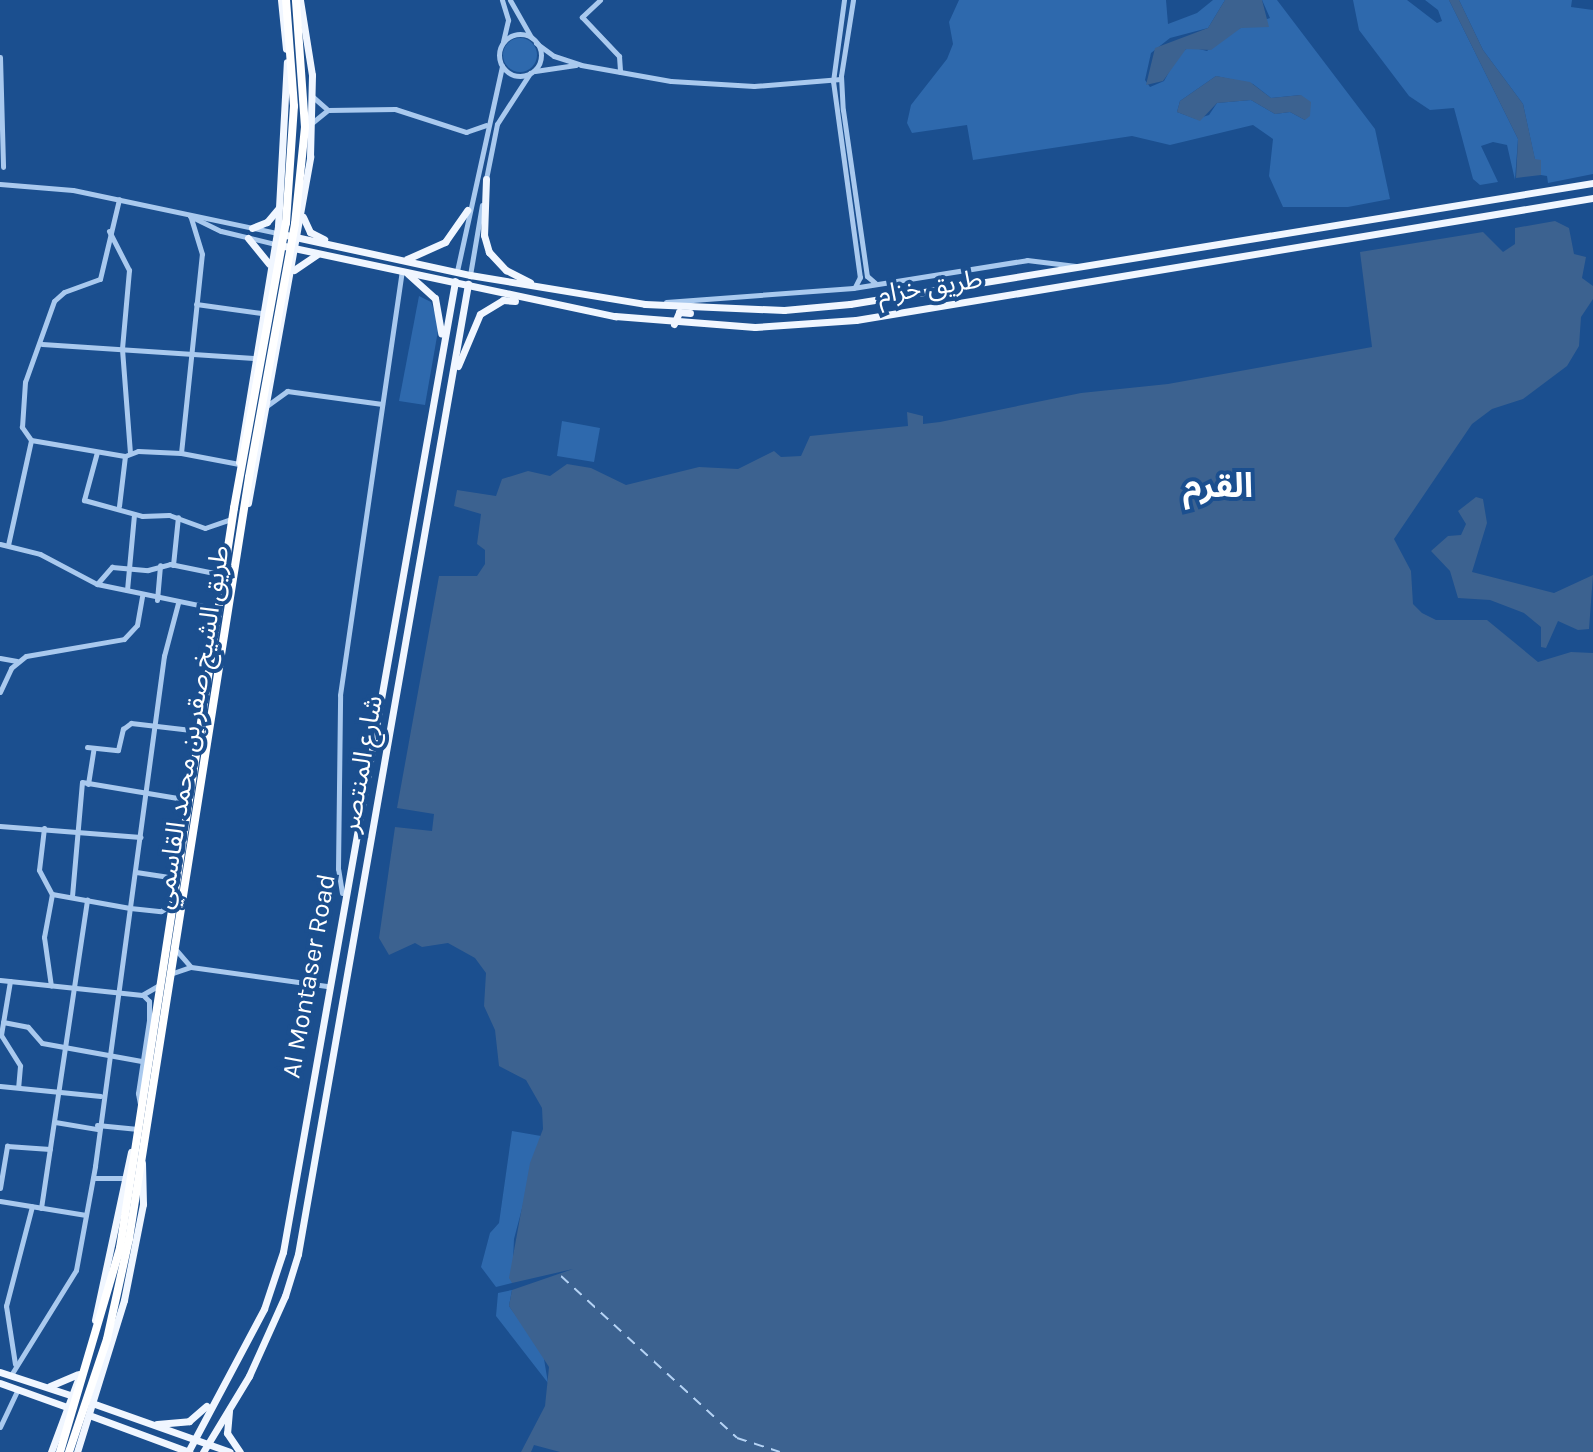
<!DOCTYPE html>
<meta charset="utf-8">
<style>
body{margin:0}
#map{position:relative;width:1593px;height:1452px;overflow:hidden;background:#1b4f8f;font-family:Karla,"Noto Sans Arabic",sans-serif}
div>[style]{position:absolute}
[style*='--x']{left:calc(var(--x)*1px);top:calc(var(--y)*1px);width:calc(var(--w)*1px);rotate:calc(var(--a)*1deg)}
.green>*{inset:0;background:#2e69ad}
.round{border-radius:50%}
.water>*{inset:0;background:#3c6290}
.ferry>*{height:2px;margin-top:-1px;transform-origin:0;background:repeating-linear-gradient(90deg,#b5d3f5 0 10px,transparent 0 18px)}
.minor>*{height:5px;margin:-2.5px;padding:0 2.5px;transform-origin:2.5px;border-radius:2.5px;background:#a9c9ee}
.minor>.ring{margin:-2.5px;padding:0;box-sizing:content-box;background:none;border:5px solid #a9c9ee;border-radius:50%}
.major>*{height:7px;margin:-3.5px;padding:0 3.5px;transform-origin:3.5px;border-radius:3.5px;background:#f0f6ff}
.highway>*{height:8px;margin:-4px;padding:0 4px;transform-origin:4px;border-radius:4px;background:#fff}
span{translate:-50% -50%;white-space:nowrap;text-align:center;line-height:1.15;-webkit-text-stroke:8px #1b4f8f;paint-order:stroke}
.street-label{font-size:26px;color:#fff}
.district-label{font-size:34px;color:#fff;font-weight:700}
</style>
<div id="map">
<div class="green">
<i style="clip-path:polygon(evenodd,959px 0,1166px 0,1168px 24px,1197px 13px,1213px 0,1225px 0,1208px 28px,1170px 38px,1151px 53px,1145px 80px,1150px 87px,1164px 81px,1180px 52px,1191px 47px,1207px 51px,1232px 31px,1270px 18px,1262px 0,1277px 0,1375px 129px,1390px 199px,1348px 207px,1283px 207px,1269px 176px,1273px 139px,1253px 125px,1170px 145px,1132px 136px,973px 160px,967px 125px,912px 133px,907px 123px,911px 105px,947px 59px,953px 44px,949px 22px,959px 0,1216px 76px,1253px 84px,1271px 98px,1301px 95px,1305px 120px,1290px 112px,1275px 114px,1251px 100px,1217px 103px,1209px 115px,1196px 119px,1177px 112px,1180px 101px,1216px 76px)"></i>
<i style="clip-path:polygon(1353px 0,1407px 0,1437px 23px,1442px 21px,1438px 10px,1425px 0,1449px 0,1518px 139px,1515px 180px,1507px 145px,1493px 142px,1481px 146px,1498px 182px,1480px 185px,1473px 179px,1454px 108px,1430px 110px,1409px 96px,1359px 30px)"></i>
<i style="clip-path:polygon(1459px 0,1572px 0,1571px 7px,1593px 10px,1593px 174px,1548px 183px,1547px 176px,1541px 175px,1541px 161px,1535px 160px,1523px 104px,1483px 50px)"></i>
<i class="round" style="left:503px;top:38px;width:34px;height:34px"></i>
<i style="clip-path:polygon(419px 296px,431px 302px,439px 325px,425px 405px,399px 401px)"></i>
<i style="clip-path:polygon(562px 421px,600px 428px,594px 462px,557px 456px)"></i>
<i style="clip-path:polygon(512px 1131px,541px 1136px,514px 1239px,512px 1283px,496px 1287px,481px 1267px,490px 1233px,499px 1223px)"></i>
<i style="clip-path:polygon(512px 1290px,509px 1306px,543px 1353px,548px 1383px,496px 1316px,498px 1293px)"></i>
</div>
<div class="water">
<i style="clip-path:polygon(1225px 0,1262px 0,1269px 27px,1241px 28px,1211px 50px,1186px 49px,1163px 81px,1146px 85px,1155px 48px,1208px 28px)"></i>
<i style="clip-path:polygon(1449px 0,1459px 0,1483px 50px,1523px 104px,1535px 159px,1541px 160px,1541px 175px,1516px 178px,1518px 139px)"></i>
<i style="clip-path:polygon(1216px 76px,1250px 82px,1271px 98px,1301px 95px,1311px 102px,1310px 116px,1305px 120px,1290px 112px,1275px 114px,1251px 100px,1217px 103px,1200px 121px,1177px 112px,1180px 101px)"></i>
<i style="clip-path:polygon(1555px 221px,1569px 228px,1574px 254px,1586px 257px,1582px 278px,1593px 286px,1593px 299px,1581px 317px,1579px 346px,1567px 366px,1523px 399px,1492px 409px,1472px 424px,1394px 539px,1411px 571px,1413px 604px,1422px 613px,1436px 620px,1487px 620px,1538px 662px,1571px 652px,1593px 653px,1593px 1452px,560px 1452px,534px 1445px,531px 1452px,521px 1452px,545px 1406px,549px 1367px,509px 1306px,512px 1290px,573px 1269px,512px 1283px,509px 1278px,530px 1163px,543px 1129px,542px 1108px,526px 1080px,499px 1066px,495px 1030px,484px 1006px,486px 973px,475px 958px,448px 943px,422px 947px,415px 943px,389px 955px,379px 938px,395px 827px,432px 831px,434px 814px,397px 808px,439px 576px,477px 576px,485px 564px,485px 550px,477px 544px,481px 514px,454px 506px,457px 490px,496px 496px,502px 479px,528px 471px,550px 476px,567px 464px,591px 468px,626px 485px,699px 467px,738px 469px,774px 451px,781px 457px,801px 456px,810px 436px,908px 426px,907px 412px,923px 416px,923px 424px,940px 422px,1081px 393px,1168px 384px,1372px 347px,1360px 252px,1483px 232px,1503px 252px,1515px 244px,1515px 228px)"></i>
<i style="clip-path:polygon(1476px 497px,1483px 499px,1487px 523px,1472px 572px,1554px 593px,1593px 575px,1589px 629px,1578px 630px,1558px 621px,1546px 648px,1541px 647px,1541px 627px,1524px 613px,1490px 600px,1458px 598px,1450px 571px,1431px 551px,1448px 536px,1461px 535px,1466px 524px,1458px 511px)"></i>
</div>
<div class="ferry">
<i style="--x:561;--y:1276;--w:239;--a:42.6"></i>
<i style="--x:737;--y:1438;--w:45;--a:18"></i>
</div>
<div class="minor">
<i style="--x:502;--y:0;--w:21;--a:73"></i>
<i style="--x:508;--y:20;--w:22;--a:103"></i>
<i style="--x:510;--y:0;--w:43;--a:60.4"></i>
<i style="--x:600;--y:0;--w:25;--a:137"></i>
<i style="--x:582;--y:17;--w:54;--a:46.5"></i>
<i style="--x:619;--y:56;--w:16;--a:86"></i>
<i style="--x:844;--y:0;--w:82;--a:97.7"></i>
<i style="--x:833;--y:81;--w:198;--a:82.2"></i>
<i style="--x:860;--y:277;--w:11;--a:117"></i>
<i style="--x:853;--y:0;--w:77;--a:99"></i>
<i style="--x:841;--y:76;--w:34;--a:87"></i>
<i style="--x:843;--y:110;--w:168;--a:81.8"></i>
<i style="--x:867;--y:276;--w:11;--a:41"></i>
<i class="ring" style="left:499px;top:34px;width:37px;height:37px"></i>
<i style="--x:536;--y:43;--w:22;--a:36"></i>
<i style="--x:554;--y:56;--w:28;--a:18"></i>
<i style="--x:581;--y:65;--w:91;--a:10.1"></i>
<i style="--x:671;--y:81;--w:83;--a:3.4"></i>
<i style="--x:754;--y:86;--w:87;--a:-4.6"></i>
<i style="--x:0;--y:57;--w:110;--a:88.4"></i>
<i style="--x:535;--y:71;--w:41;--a:-8.3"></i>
<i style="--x:313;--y:97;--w:18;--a:41"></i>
<i style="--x:313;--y:122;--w:19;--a:-39"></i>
<i style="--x:328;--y:110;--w:67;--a:-0.9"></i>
<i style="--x:395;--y:109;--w:75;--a:17.9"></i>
<i style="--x:466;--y:132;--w:21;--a:-19"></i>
<i style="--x:486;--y:179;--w:56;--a:-78.7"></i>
<i style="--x:497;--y:124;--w:61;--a:-57.1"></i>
<i style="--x:0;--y:184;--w:73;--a:4.7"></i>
<i style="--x:73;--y:190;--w:208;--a:11.9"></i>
<i style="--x:190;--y:216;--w:34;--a:26"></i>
<i style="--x:221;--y:231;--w:56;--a:13.5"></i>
<i style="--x:109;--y:231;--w:44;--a:62.9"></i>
<i style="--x:129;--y:270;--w:79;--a:95.1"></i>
<i style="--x:122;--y:349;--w:103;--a:85.6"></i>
<i style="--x:457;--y:271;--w:210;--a:-77.6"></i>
<i style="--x:470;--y:275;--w:71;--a:-80.3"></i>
<i style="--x:666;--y:302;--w:188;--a:-4.3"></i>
<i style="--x:853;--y:288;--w:176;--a:-9.1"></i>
<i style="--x:1027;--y:260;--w:49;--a:7"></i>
<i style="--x:196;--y:304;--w:66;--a:7.9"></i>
<i style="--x:42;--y:344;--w:212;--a:3.8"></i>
<i style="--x:268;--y:405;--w:24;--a:-36"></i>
<i style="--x:287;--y:391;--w:96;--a:7.8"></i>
<i style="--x:31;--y:440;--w:95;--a:9.7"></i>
<i style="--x:125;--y:456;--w:14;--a:-21"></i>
<i style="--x:138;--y:451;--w:43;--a:2.7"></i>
<i style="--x:181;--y:453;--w:59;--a:10.7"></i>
<i style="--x:97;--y:452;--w:50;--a:105.2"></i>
<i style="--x:84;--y:500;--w:60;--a:15.4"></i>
<i style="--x:142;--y:516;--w:27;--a:-2"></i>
<i style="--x:169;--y:515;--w:38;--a:20"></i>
<i style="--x:205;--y:528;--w:28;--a:-19"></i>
<i style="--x:181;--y:453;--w:200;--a:-84"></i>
<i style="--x:202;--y:254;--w:39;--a:-107"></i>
<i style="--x:119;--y:506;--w:50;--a:-83.2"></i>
<i style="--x:0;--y:544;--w:41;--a:14"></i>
<i style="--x:40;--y:554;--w:64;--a:27.8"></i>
<i style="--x:97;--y:584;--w:124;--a:11.7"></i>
<i style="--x:8;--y:545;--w:107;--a:-77.6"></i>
<i style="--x:31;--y:440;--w:16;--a:-125"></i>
<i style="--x:22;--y:427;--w:45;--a:-86.2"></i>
<i style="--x:25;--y:382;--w:86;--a:-70.3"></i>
<i style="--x:54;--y:301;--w:13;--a:-42"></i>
<i style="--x:64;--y:292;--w:38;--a:-20"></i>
<i style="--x:100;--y:279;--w:82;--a:-76.6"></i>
<i style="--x:173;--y:565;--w:48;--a:-84.1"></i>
<i style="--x:97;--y:584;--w:23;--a:-49"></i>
<i style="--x:112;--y:567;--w:36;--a:5"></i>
<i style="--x:148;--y:570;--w:23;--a:-15"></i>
<i style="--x:170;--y:564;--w:55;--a:11.5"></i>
<i style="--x:127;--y:590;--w:76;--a:-84.7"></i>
<i style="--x:157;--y:600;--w:35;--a:-85"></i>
<i style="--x:0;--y:658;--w:17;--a:10"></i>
<i style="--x:0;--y:692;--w:26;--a:-65"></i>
<i style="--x:11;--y:668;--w:19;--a:-39"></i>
<i style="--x:26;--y:656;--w:99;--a:-9.8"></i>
<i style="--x:124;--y:639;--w:19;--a:-47"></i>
<i style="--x:137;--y:625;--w:29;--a:-80"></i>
<i style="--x:87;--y:747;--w:31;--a:6"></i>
<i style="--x:118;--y:750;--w:22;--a:-77"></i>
<i style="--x:123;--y:729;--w:10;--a:-37"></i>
<i style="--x:131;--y:723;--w:69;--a:6.6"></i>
<i style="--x:88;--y:784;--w:36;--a:-81"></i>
<i style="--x:0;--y:826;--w:141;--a:4.5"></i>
<i style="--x:44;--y:828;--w:42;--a:96.8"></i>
<i style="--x:39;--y:870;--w:27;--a:62"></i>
<i style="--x:52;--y:894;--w:44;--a:100.5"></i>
<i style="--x:44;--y:937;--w:49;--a:81.9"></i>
<i style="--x:136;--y:872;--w:40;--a:8.5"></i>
<i style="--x:342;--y:893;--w:24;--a:-99"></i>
<i style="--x:338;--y:869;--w:174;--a:-89.3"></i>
<i style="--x:340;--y:695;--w:428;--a:-81.7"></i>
<i style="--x:52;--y:894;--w:79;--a:10.2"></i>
<i style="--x:130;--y:908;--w:31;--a:6"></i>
<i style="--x:161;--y:911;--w:13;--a:-29"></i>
<i style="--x:72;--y:896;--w:114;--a:-85"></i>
<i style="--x:82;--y:782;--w:109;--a:9.5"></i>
<i style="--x:177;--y:951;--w:21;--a:49"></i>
<i style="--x:191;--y:967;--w:137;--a:8"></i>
<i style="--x:173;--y:973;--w:18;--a:-19"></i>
<i style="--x:0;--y:980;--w:143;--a:6"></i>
<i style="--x:142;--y:995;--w:20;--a:-30"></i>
<i style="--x:10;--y:981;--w:55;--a:99.5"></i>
<i style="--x:1;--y:1035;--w:36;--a:58"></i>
<i style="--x:20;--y:1066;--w:21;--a:95"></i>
<i style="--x:143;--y:995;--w:8;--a:45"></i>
<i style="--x:149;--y:1001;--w:21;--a:90"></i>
<i style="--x:3;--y:1022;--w:25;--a:11"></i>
<i style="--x:28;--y:1027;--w:21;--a:49"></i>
<i style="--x:42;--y:1043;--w:101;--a:10.3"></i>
<i style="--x:0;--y:1086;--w:101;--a:5.7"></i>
<i style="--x:141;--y:1109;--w:16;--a:-101"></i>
<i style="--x:138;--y:1093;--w:74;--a:-81.4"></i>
<i style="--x:55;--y:1122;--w:43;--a:9.5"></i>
<i style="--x:97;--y:1125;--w:41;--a:5.6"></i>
<i style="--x:93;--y:1178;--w:32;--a:0"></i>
<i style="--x:0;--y:1188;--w:43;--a:-80.5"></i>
<i style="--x:7;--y:1146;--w:43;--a:4"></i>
<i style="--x:0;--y:1201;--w:87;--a:9.2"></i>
<i style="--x:41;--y:1208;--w:312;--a:-81.5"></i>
<i style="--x:15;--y:1364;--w:59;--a:-98.8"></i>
<i style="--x:6;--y:1306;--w:103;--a:-75.4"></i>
<i style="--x:11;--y:1375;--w:123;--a:-58.2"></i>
<i style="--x:76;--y:1270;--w:106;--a:-79.6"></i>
<i style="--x:95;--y:1166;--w:515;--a:-82.3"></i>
<i style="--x:164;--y:656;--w:55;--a:-75.2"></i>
<i style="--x:0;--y:1427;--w:42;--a:-64.7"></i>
</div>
<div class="major">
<i style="--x:281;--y:0;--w:49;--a:84.2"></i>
<i style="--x:486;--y:179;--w:56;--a:92"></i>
<i style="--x:484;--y:235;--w:18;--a:74"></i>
<i style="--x:489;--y:252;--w:25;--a:47"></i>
<i style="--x:506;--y:270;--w:27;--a:27"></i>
<i style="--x:303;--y:217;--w:17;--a:65"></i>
<i style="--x:310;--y:232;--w:16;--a:27"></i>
<i style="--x:252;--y:228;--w:16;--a:-22"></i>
<i style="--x:267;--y:222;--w:17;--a:-50"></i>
<i style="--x:277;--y:233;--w:198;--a:12.3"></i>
<i style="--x:470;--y:275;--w:177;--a:9.4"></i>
<i style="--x:645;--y:304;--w:139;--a:2.5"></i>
<i style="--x:784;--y:310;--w:66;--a:-5.2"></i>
<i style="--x:850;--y:304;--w:753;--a:-9.25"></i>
<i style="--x:248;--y:238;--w:33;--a:51"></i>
<i style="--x:275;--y:244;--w:348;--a:12"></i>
<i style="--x:615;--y:316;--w:140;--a:4.5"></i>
<i style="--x:755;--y:327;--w:101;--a:-4"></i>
<i style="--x:856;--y:320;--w:747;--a:-9.4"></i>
<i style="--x:407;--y:259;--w:42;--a:-24.1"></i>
<i style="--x:445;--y:242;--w:39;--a:-55"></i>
<i style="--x:294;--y:270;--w:27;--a:-34"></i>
<i style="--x:408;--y:274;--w:36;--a:42"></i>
<i style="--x:435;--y:298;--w:36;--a:80"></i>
<i style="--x:674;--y:324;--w:13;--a:-67"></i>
<i style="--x:679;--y:312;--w:11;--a:5"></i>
<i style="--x:458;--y:366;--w:56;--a:-67.1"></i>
<i style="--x:480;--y:314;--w:27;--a:-31"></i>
<i style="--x:503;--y:300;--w:12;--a:5"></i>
<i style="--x:239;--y:462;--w:239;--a:-80.6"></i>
<i style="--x:278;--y:226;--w:164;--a:-86.9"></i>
<i style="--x:248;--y:503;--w:352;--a:-79.8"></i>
<i style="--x:310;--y:157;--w:82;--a:-88.6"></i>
<i style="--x:312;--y:75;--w:76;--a:-99.1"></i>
<i style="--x:95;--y:1320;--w:172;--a:-77.9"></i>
<i style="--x:0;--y:1372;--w:77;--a:18.2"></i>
<i style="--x:0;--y:1383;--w:74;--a:19.7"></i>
<i style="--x:50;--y:1386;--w:30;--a:-23"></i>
<i style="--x:92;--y:1403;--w:146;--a:19.5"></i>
<i style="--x:229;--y:1411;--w:22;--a:95"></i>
<i style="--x:227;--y:1433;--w:23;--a:56"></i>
<i style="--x:89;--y:1415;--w:107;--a:20.3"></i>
<i style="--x:157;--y:1424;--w:32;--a:-5"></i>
<i style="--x:189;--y:1421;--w:23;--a:-41"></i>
<i style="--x:51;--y:1452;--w:83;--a:-69.6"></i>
<i style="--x:77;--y:1452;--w:159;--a:-72.8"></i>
<i style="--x:124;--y:1300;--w:98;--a:-78.8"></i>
<i style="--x:143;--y:1204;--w:41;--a:-91.4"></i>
<i style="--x:188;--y:1452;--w:162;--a:-62"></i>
<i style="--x:264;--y:1309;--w:60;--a:-71.6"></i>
<i style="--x:283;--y:1252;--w:986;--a:-79.95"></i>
<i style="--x:203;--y:1452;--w:89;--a:-58.8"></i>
<i style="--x:249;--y:1376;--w:88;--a:-65.8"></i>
<i style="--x:285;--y:1296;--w:44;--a:-72.8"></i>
<i style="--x:298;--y:1254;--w:985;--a:-80.06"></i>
</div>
<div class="highway">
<i style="--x:60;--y:1452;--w:213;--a:-73.6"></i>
<i style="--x:120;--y:1248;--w:749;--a:-81.24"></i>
<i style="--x:234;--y:508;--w:290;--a:-79.7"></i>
<i style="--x:286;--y:223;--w:117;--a:-86.1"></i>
<i style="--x:294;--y:106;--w:106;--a:-94.3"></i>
<i style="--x:69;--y:1452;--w:119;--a:-71.4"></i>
<i style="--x:107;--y:1339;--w:102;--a:-77.6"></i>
<i style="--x:129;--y:1239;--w:771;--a:-81.05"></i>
<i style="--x:249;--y:477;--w:257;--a:-79.7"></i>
<i style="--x:295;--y:224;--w:98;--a:-84.1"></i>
<i style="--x:305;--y:127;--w:127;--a:-94.1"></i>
</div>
<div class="street-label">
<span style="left:930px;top:287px;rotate:-9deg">طريق خزام</span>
<span style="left:192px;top:727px;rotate:-81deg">طريق الشيخ صقر بن محمد القاسمي</span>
<span style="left:362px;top:764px;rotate:-80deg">شارع المنتصر</span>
<span style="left:309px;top:976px;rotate:-80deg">Al Montaser Road</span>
</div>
<div class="district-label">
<span style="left:1218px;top:487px">القرم</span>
</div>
</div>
